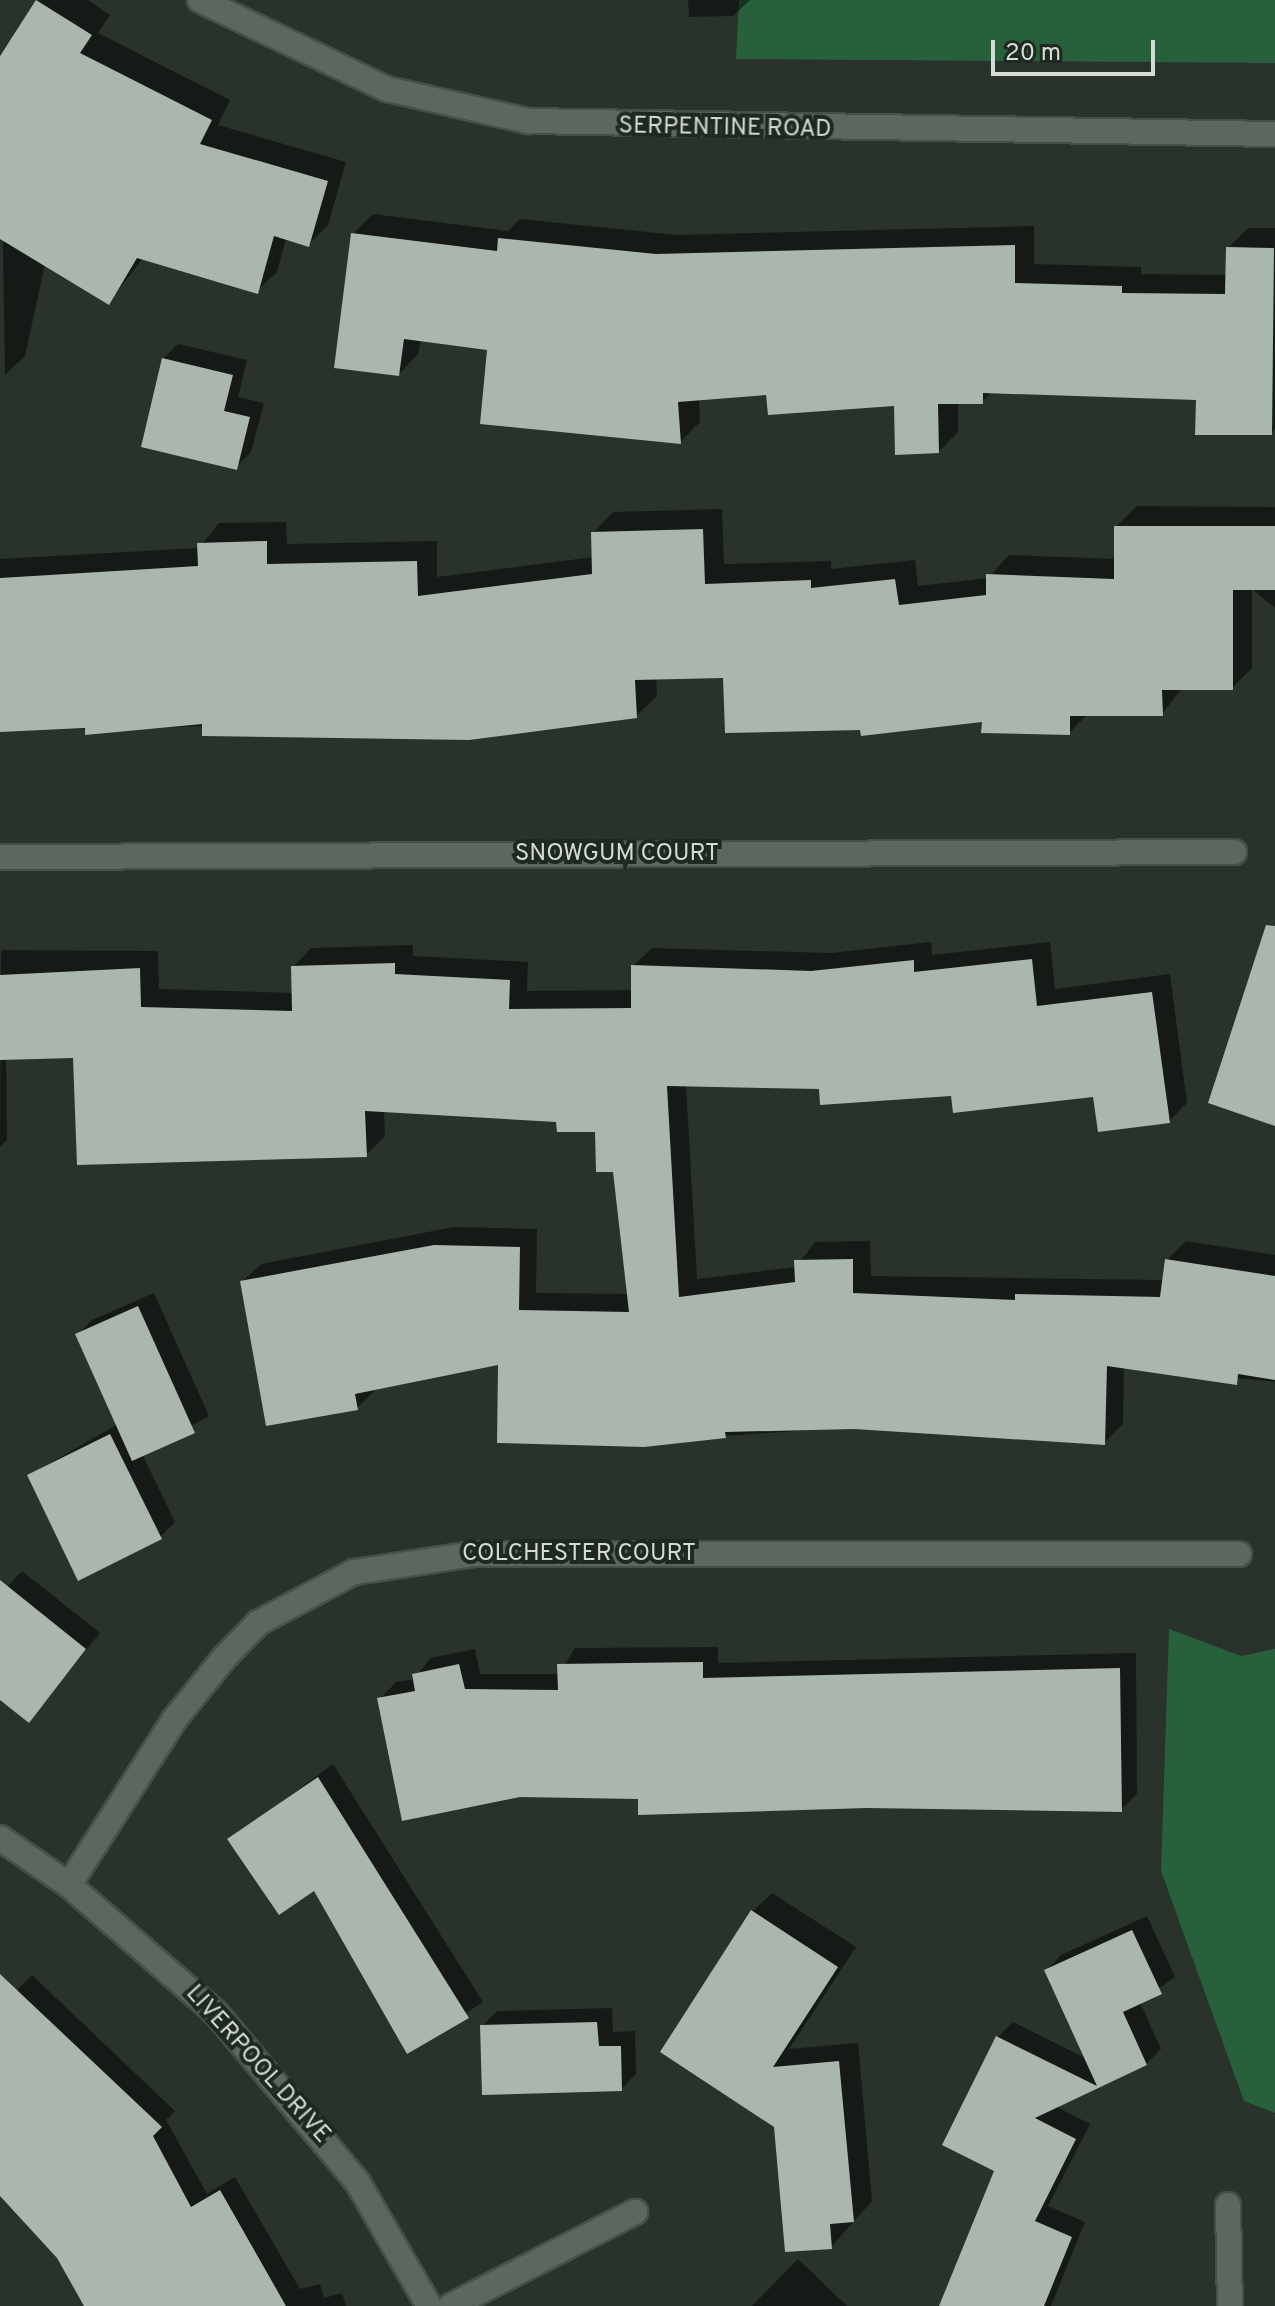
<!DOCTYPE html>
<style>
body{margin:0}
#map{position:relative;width:1275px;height:2306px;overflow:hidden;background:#29322b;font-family:Overpass,sans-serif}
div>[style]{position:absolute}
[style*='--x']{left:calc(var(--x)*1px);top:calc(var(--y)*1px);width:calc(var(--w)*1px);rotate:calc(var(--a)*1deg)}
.green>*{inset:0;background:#28603c}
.shadow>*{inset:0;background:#0007}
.building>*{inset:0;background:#abb6ae}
.roads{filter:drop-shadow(2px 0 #484f49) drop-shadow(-2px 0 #484f49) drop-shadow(0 2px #484f49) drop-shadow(0 -2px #484f49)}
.street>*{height:24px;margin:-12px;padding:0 12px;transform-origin:12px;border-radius:12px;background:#5d665f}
span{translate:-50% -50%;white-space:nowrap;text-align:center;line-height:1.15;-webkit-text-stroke:8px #1f2821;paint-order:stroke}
.street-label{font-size:24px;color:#d4dad5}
.scale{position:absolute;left:991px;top:40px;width:164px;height:36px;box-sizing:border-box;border:4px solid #d4dad5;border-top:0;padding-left:10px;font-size:24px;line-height:28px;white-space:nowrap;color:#d4dad5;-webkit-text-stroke:6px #1f2821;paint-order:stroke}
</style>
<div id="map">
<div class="green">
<i style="clip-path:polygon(739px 0,1275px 0,1275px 63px,736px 59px)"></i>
<i style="clip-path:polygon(1169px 1629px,1241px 1656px,1275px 1649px,1275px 2113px,1244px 2101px,1161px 1871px)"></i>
</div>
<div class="shadow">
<i style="clip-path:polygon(38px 0,88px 0,110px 15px,98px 33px,230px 100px,218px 125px,346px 162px,328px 225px,308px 245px,286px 238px,277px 272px,257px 291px,143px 258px,109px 302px,45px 264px,25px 356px,5px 375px,0 55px)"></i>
<i style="clip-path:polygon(688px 0,750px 0,733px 16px,689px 17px)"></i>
<i style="clip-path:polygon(373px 214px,508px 231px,520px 219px,677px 235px,1034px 226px,1034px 264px,1141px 267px,1141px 274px,1228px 275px,1228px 248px,1248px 228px,1275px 228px,1275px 429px,1271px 433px,1198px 398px,992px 392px,982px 402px,958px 402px,958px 432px,938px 452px,896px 403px,768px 393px,699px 398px,700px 422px,680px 442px,490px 348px,421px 339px,418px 354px,399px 374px,353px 234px)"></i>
<i style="clip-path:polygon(178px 344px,247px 360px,238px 397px,264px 403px,251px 452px,236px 467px,163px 359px)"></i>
<i style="clip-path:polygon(1137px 506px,1275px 507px,1275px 608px,1252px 589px,1252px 668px,1232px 688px,1182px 688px,1162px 714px,1088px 714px,1069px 733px,984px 720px,862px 728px,725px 676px,656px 678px,657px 696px,636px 716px,0 731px,0 559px,199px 548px,219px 523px,286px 522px,287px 544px,437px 541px,437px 577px,594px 557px,593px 533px,613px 512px,722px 509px,724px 564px,831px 561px,831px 569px,915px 560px,918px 586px,988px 578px,1009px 555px,1116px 559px,1116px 527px)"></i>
<i style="clip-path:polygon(931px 942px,932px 955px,1050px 942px,1055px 989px,1170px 974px,1187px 1103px,1169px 1121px,1095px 1095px,686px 1085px,697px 1279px,796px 1267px,815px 1242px,870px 1241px,871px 1276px,1164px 1280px,1167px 1260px,1186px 1241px,1275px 1255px,1275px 1382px,1124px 1366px,1123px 1424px,1104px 1443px,854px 1427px,725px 1436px,500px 1363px,375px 1390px,357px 1408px,242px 1282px,261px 1264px,454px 1227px,537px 1229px,536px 1293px,629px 1294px,615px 1170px,597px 1130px,558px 1120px,384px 1110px,385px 1136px,366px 1155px,75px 1056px,6px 1058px,7px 1140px,0 1147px,1px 950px,158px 951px,159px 989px,294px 993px,293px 967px,311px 948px,413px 945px,413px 956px,528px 962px,527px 991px,633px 990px,633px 966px,652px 948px,831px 953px)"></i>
<i style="clip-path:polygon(154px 1293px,209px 1416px,142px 1454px,175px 1522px,160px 1537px,29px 1475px,118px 1424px,77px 1335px,92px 1320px)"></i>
<i style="clip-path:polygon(22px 1571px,100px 1633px,29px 1720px,0 1698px,0 1595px)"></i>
<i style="clip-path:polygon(718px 1647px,718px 1663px,1136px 1653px,1137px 1794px,1121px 1810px,640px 1797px,380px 1699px,396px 1682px,415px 1679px,430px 1658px,475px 1649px,480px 1674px,559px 1674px,575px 1648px)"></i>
<i style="clip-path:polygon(333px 1764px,483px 2002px,408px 2051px,314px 1888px,230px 1840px)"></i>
<i style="clip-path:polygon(772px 1893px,856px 1947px,789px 2049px,858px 2043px,872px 2201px,831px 2247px,776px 2126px,753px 1911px)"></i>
<i style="clip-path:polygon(1147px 1916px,1175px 1977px,1140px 2002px,1161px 2049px,1146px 2064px,1055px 2106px,1090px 2124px,1048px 2206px,1085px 2222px,1051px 2306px,941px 2306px,997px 2170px,998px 2037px,1013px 2022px,1087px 2059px,1047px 1970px,1061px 1955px)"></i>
<i style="clip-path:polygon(32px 1975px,175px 2111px,166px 2120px,207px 2194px,235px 2177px,300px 2289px,320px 2284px,324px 2298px,342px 2293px,346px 2306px,86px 2306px,59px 2257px,0 2194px,0 2008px)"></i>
<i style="clip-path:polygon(612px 2008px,613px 2032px,635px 2031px,636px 2074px,621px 2089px,482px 2026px,497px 2011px)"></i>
<i style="clip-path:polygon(798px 2259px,847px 2306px,752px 2306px)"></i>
</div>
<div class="building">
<i style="clip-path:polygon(36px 0,92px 35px,80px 53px,212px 120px,200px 144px,328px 181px,309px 247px,274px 236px,258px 294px,137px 258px,109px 305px,0 239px,0 56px)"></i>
<i style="clip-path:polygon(351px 233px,497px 251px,498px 238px,656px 254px,1015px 245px,1015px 283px,1122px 286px,1122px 293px,1225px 294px,1226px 247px,1274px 248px,1272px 435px,1195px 435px,1196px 400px,983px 393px,983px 404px,938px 404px,939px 453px,895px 455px,894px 406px,768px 415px,766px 395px,678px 402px,681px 444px,480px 424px,487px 350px,404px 339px,399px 376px,334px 368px)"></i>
<i style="clip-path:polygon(162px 358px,233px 375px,224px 411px,250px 417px,237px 470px,141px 447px)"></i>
<i style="clip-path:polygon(1114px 526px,1275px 526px,1275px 590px,1233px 590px,1233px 690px,1162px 690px,1163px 716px,1070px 716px,1070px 735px,981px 733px,982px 722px,861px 736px,860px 730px,725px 733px,723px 678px,635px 680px,637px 718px,469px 740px,202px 736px,202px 724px,85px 735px,85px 728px,0 732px,0 578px,198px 566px,197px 543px,267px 541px,267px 564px,417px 561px,418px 596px,592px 574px,591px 532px,703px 529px,705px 584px,811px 580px,811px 588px,895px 579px,899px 605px,986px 595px,986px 574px,1114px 579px)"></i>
<i style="clip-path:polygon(1266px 925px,1275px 926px,1275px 1126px,1208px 1103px)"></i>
<i style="clip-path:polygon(1032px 959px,1037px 1006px,1152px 992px,1170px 1123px,1098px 1132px,1093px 1097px,953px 1113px,951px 1096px,820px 1105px,819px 1089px,667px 1086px,679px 1297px,795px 1282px,794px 1260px,853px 1259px,853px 1293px,1015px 1300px,1015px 1294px,1160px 1297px,1165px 1259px,1275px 1276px,1275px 1380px,1238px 1374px,1237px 1385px,1107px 1366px,1105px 1445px,854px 1429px,725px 1432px,726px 1438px,644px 1447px,497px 1443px,498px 1365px,355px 1394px,358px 1410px,266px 1426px,240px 1281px,434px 1245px,520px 1247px,519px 1310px,629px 1312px,613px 1172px,596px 1172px,595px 1132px,557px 1132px,556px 1122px,365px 1111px,367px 1157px,77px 1165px,73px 1058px,0 1060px,0 975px,140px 968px,141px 1007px,292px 1011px,291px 966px,395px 963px,395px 974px,510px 980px,509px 1009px,631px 1008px,631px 965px,811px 971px,914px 960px,914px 972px)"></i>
<i style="clip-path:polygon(138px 1306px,195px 1433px,132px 1461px,75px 1334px)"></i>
<i style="clip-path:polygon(110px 1434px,162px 1539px,78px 1581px,27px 1475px)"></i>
<i style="clip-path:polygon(0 1580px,86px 1649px,29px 1723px,0 1700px)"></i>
<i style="clip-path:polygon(703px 1662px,703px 1678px,1120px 1668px,1122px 1812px,867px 1808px,638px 1815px,638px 1799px,520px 1797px,402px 1821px,377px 1698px,415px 1691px,412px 1674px,459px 1664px,465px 1689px,558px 1690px,557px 1664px)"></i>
<i style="clip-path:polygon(318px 1777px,469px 2018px,407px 2054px,314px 1891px,279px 1915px,227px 1839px)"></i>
<i style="clip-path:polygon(751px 1910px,838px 1967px,773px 2067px,839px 2061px,854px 2222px,830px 2224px,832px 2249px,785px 2252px,774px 2127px,660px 2052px)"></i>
<i style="clip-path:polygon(1132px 1930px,1162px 1994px,1123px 2012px,1147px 2065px,1035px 2118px,1076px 2139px,1035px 2221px,1072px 2237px,1044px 2306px,939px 2306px,994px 2171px,942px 2145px,996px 2036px,1097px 2086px,1044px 1970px)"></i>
<i style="clip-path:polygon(0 1974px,162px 2127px,153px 2136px,191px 2207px,220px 2190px,286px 2306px,84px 2306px,57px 2258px,0 2196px)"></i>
<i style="clip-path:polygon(597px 2022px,599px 2046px,621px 2046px,622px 2091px,482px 2095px,480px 2025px)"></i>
</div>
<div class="roads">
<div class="street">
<i style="--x:200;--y:0;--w:207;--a:25.5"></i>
<i style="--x:387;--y:89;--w:145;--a:12.8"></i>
<i style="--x:528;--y:121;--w:747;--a:1"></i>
<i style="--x:0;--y:857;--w:1234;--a:-0.23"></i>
<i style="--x:0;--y:1838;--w:83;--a:34.3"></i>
<i style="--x:69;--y:1885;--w:195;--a:41"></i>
<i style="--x:216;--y:2013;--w:222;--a:50.1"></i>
<i style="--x:358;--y:2183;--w:142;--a:60"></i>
<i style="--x:69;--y:1885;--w:196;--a:-57.5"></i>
<i style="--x:174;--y:1720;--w:80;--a:-51.1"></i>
<i style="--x:224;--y:1658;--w:49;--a:-45.8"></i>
<i style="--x:258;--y:1623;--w:109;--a:-28"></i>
<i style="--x:354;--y:1572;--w:120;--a:-8.6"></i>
<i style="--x:473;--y:1554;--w:766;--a:0"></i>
<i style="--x:1228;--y:2205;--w:101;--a:88.9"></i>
<i style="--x:451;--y:2306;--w:207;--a:-27.1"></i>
</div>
</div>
<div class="street-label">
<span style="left:725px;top:129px;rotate:1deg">SERPENTINE ROAD</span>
<span style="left:617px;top:855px">SNOWGUM COURT</span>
<span style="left:579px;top:1555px">COLCHESTER COURT</span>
<span style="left:257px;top:2065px;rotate:48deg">LIVERPOOL DRIVE</span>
</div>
<div class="scale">20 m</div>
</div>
